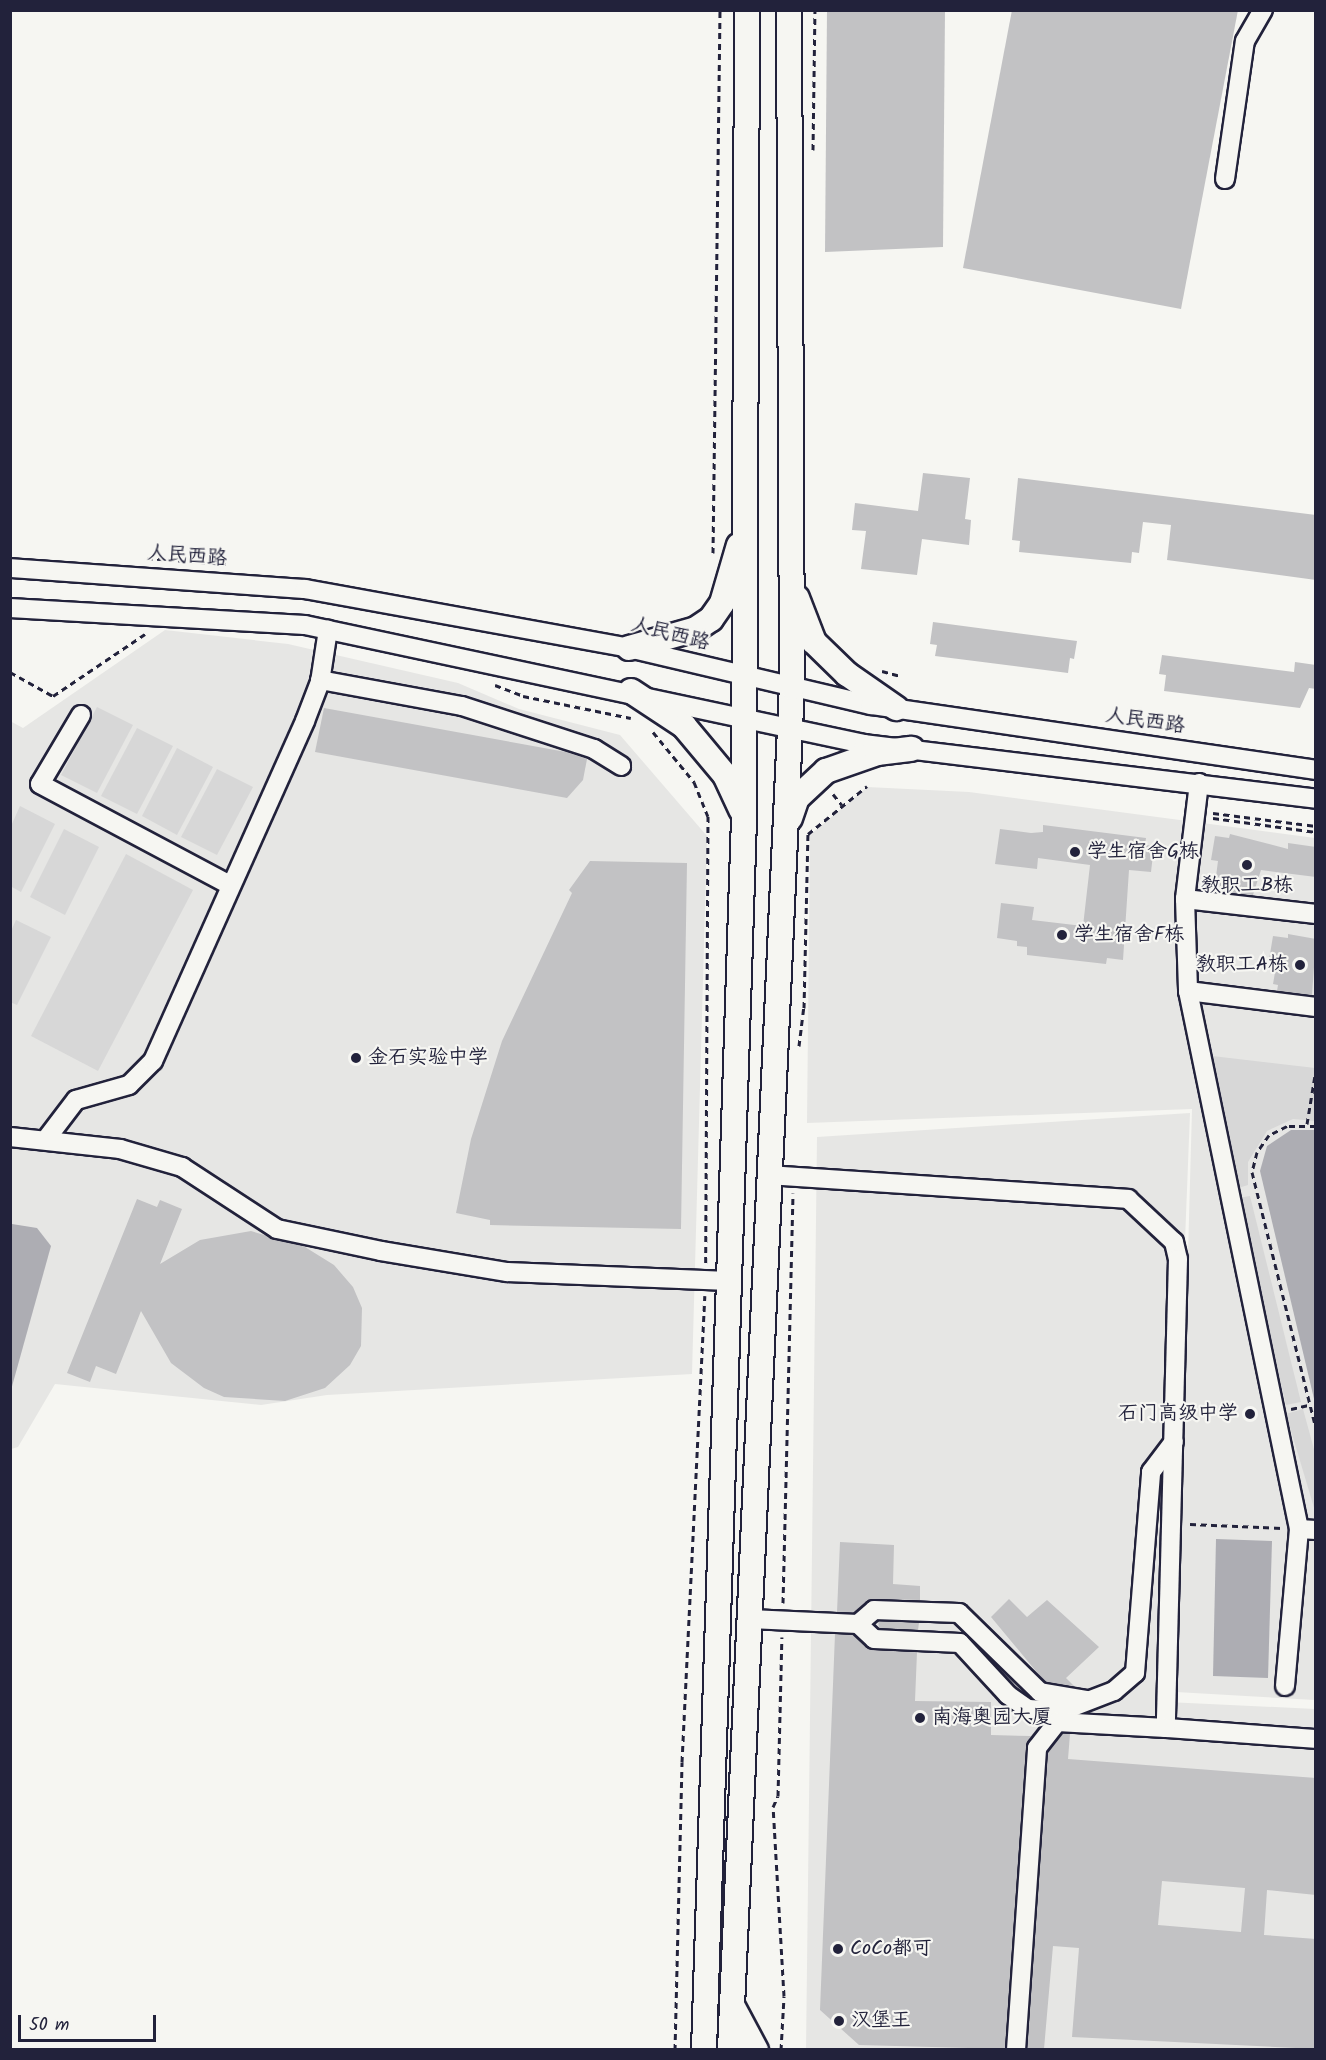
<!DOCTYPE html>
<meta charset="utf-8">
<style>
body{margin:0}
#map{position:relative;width:1326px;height:2060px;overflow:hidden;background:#f6f6f2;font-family:Kalam,"LXGW WenKai TC",sans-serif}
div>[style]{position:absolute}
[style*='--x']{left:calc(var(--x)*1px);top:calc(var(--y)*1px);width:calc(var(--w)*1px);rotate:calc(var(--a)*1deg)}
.built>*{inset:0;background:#e6e6e4}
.green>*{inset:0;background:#d7d7d7}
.water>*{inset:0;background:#adadb3}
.building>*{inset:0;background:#c2c2c4}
.path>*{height:3px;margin-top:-1.5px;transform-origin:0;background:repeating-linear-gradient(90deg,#22223b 0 6px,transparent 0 10.5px)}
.roads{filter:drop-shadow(2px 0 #22223b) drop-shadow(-2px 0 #22223b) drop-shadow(0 2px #22223b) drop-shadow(0 -2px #22223b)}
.minor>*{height:18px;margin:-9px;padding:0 9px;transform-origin:9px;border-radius:9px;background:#f6f6f2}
.major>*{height:24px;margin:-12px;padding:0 12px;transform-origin:12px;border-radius:12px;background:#f6f6f2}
.dots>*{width:16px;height:16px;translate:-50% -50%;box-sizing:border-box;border:3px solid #f6f6f2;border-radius:50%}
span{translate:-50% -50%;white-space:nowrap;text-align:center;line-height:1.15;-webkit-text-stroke:4.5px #f6f6f2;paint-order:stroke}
.street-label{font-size:20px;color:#22223b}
.poi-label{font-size:20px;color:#22223b}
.left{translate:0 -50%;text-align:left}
.right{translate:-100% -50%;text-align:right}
.frame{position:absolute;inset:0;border:12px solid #22223b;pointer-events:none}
.scale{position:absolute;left:18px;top:2015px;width:138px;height:27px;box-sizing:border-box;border:3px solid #22223b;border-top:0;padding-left:8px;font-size:18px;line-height:21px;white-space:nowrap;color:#22223b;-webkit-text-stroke:4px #f6f6f2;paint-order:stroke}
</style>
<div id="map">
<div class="built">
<i style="clip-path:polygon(165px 630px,288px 644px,458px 683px,519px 709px,620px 735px,707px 836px,692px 1374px,327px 1395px,261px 1405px,55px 1384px,18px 1447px,11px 1449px,10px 721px,23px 728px)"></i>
<i style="clip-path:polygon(867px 787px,969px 792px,1315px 838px,1315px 1700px,1176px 1692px,1192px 1109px,807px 1123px,810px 835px)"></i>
<i style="clip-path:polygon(1190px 1113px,1167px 1702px,1315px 1709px,1315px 2049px,806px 2050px,817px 1137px)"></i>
</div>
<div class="green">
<i style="clip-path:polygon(97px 707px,133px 725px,97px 793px,61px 775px)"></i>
<i style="clip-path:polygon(137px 728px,173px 746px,137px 814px,101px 796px)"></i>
<i style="clip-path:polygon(177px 748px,213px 767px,177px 835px,142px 816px)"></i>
<i style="clip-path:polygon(217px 769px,253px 787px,217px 855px,181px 837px)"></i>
<i style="clip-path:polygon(20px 806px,55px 824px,21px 892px,10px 886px,11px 826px)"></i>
<i style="clip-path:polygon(64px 829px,99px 847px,65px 915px,30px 897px)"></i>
<i style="clip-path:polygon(126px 854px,193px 890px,98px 1071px,31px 1036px)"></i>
<i style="clip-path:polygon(16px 920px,51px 937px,17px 1005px,10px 1002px,11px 931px)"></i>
<i style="clip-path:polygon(1204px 1055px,1315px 1068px,1315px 1121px,1293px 1119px,1267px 1131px,1248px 1162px,1248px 1185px,1235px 1189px)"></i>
<i style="clip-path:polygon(1250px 1196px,1301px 1402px,1286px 1405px,1238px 1198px)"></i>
<i style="clip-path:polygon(1303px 1409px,1315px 1453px,1315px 1511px,1286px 1414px)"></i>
</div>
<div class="water">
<i style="clip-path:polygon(1291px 1130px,1315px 1130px,1315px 1403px,1260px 1171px,1267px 1146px)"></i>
<i style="clip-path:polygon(12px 1224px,37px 1228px,51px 1246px,11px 1390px)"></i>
<i style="clip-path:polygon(1216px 1539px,1272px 1541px,1268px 1678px,1213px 1676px)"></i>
</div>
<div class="building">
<i style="clip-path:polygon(827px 10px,945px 10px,943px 247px,825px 252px)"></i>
<i style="clip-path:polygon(1012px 10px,1238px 10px,1181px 309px,963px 268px)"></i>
<i style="clip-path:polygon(923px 473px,970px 478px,965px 519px,971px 520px,969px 545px,922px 539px,917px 575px,861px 569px,866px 531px,852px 530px,855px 503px,918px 511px)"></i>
<i style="clip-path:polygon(1018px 478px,1316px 515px,1316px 580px,1167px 560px,1171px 525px,1143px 522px,1139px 553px,1132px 552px,1131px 563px,1019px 552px,1020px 541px,1012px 540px)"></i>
<i style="clip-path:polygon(933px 622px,1077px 641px,1074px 659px,1070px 658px,1068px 673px,935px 656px,937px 645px,930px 644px)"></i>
<i style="clip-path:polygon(1162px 655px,1294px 672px,1295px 662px,1316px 665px,1316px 689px,1309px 688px,1300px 708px,1164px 691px,1166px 675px,1159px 674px)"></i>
<i style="clip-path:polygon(324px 708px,566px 752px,587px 759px,583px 780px,567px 798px,315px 752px)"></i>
<i style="clip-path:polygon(1043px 825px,1146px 838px,1145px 845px,1154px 846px,1151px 872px,1129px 870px,1123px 960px,1107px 958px,1106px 964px,1027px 955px,1027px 947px,1017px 946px,1017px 941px,997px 938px,1001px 903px,1034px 907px,1032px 920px,1083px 926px,1090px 865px,1038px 858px,1037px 869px,995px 864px,1000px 829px,1031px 833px,1043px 832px)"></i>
<i style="clip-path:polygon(1230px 834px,1288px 849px,1288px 843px,1316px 847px,1316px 877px,1261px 870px,1253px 895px,1219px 892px,1220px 885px,1215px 884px,1218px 861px,1211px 860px,1215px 836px,1229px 838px)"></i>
<i style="clip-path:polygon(590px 861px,687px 863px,681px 1229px,490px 1225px,490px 1220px,456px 1213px,471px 1139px,502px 1041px,572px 893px,569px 890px)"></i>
<i style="clip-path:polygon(1288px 934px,1316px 939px,1312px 995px,1277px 991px,1278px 985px,1273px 984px,1277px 961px,1269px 960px,1273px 936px,1288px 938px)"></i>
<i style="clip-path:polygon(137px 1199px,157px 1207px,160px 1200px,182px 1209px,160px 1264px,200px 1240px,251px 1231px,305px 1247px,334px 1265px,353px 1287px,362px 1308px,361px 1346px,350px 1365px,325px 1388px,285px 1401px,224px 1397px,204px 1388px,171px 1363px,141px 1311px,116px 1374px,96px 1366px,90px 1382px,67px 1373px)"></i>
<i style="clip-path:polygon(840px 1542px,894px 1545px,893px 1584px,920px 1586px,920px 1600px,874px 1599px,854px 1613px,837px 1612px)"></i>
<i style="clip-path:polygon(1009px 1599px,1027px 1617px,1047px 1600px,1099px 1647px,1066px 1678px,1074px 1686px,1045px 1682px,991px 1617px)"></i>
<i style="clip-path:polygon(878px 1621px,919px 1623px,918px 1630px,879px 1628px)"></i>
<i style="clip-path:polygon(835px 1634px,853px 1635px,873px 1650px,917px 1652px,915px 1701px,991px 1702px,991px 1735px,1031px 1736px,1043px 1721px,1026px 1747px,1005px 2049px,859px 2045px,820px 2010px)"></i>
<i style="clip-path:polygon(evenodd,1062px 1734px,1070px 1734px,1068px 1759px,1316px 1778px,1316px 1895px,1267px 1890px,1264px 1935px,1316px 1939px,1316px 2049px,1072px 2037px,1079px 1948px,1053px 1946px,1044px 2049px,1027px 2049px,1048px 1752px,1062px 1734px,1162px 1881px,1245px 1888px,1241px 1932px,1158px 1925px,1162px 1881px)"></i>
</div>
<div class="path">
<i style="--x:813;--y:150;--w:140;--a:-89.2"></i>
<i style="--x:713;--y:553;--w:543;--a:-89.26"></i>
<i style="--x:147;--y:558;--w:80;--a:4.3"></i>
<i style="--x:882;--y:671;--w:20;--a:15"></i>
<i style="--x:10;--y:672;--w:49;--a:29.2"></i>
<i style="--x:53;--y:696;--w:111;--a:-34"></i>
<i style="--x:495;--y:685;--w:30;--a:21"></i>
<i style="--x:523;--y:696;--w:110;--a:11.5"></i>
<i style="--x:653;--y:732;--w:65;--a:50.6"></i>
<i style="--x:694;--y:782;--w:37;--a:68"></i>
<i style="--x:708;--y:816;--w:447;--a:90.3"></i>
<i style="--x:833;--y:794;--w:14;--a:51"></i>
<i style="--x:1213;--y:813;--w:104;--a:7.2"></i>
<i style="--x:1213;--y:818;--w:104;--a:7.7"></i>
<i style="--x:799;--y:1046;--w:38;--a:-83"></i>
<i style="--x:804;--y:1008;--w:174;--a:-88.7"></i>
<i style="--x:808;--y:834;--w:76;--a:-39.1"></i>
<i style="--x:1307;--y:1124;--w:56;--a:-80.7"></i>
<i style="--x:1316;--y:1126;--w:29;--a:180"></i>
<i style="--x:1287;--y:1126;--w:20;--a:153"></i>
<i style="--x:1269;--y:1135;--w:21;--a:125"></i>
<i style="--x:1257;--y:1152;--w:21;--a:104"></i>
<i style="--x:1252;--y:1172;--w:265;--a:76"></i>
<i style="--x:1291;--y:1409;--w:18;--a:-13"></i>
<i style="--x:1190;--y:1524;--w:92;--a:2.5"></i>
<i style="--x:783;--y:1603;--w:410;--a:-88.6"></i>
<i style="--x:675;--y:2050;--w:288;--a:-88.6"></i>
<i style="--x:682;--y:1762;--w:467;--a:-87.2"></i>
<i style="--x:781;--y:2050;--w:54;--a:-86.8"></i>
<i style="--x:784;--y:1996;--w:189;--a:-93.3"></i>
<i style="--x:773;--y:1807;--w:12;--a:-66"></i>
<i style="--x:778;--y:1796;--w:159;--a:-88.6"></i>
</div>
<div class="roads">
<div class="minor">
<i style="--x:1225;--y:179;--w:139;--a:-81.8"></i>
<i style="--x:1245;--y:41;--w:36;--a:-60"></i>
<i style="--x:10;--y:568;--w:296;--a:4.1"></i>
<i style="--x:305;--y:589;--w:329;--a:10.3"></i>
<i style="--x:629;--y:648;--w:249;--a:13.3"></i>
<i style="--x:871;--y:705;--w:450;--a:8.3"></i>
<i style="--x:10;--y:608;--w:295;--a:3.3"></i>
<i style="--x:305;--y:625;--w:572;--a:12.02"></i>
<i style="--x:864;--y:744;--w:455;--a:6.9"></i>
<i style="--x:320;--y:680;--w:144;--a:10.4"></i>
<i style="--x:462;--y:706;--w:139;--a:18"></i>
<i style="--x:594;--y:749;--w:32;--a:32"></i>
<i style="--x:81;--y:715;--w:80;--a:120.7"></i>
<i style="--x:40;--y:784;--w:215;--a:28"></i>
<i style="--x:1199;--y:783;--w:117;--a:96.9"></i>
<i style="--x:1185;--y:899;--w:92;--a:88.1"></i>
<i style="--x:1188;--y:991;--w:549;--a:78.34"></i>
<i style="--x:1299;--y:1529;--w:17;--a:3"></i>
<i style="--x:1185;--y:899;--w:132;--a:6.5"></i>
<i style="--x:1188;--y:991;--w:129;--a:7.1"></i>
<i style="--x:10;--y:1137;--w:111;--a:6.2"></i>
<i style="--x:120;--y:1149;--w:65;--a:16.2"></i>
<i style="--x:182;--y:1167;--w:113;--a:33.1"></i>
<i style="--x:277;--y:1229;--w:106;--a:11.9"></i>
<i style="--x:381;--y:1251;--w:128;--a:9.5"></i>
<i style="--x:507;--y:1272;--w:222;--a:2.3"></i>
<i style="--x:47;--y:1138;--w:48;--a:-52.7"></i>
<i style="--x:76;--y:1100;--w:55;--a:-15.8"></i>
<i style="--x:129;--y:1085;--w:34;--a:-45"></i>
<i style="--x:153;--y:1061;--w:372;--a:-65.9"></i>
<i style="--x:305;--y:721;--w:42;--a:-69"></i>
<i style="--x:320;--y:682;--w:53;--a:-81.3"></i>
<i style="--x:769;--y:1175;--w:360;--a:3.8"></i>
<i style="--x:1128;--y:1199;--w:63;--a:43.1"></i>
<i style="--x:1174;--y:1242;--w:17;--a:77"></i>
<i style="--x:1178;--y:1259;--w:469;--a:91.5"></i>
<i style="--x:1166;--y:1728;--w:150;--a:4.2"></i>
<i style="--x:750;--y:1619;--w:108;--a:2.7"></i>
<i style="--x:858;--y:1624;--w:22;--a:43"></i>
<i style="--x:874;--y:1639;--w:86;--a:2.7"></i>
<i style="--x:960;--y:1643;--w:71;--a:47.3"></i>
<i style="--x:1008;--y:1695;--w:24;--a:35"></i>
<i style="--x:1028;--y:1709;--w:34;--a:3"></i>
<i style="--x:1062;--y:1711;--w:56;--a:-21"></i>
<i style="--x:1114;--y:1691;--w:28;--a:-41"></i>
<i style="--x:1135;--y:1673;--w:202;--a:-85.4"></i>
<i style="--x:1151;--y:1472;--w:38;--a:-53"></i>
<i style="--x:858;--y:1624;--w:21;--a:-41"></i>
<i style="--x:874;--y:1610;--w:85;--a:2"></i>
<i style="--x:959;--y:1613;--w:113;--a:44.3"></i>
<i style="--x:1040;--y:1692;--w:48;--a:9.7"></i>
<i style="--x:1285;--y:1686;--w:158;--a:-84.9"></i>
<i style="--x:1016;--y:2050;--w:303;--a:-86"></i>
<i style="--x:1037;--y:1748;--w:33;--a:-52"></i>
<i style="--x:1057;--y:1722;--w:109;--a:3.2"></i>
</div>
<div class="major">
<i style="--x:797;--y:598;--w:47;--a:68.9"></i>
<i style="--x:814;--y:642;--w:46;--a:44.1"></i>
<i style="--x:847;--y:674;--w:60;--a:34.8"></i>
<i style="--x:629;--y:648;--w:70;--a:-15.8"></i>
<i style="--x:696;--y:629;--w:18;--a:-34"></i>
<i style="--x:711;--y:619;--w:19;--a:-55"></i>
<i style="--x:722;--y:603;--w:60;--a:-73.7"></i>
<i style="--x:631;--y:691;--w:64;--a:33.4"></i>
<i style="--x:684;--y:726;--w:64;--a:50.1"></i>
<i style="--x:725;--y:775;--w:38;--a:65"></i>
<i style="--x:790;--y:818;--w:21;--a:-71"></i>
<i style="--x:797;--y:798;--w:40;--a:-43"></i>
<i style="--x:826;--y:771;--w:54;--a:-19.4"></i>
<i style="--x:877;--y:753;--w:35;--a:-7"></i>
<i style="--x:733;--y:2007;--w:49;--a:61.9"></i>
<i style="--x:704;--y:2050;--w:1236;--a:-88.14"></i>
<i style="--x:744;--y:815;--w:805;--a:-89.79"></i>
<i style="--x:730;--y:2050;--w:1364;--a:-87.4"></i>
<i style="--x:792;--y:687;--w:677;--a:-90.25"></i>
</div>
</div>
<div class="dots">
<i style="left:1075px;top:852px;background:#22223b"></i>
<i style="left:1247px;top:865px;background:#22223b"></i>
<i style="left:1062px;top:935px;background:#22223b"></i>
<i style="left:1300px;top:965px;background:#22223b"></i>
<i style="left:356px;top:1058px;background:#22223b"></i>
<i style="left:1250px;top:1414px;background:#22223b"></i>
<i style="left:920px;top:1718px;background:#22223b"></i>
<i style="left:838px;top:1949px;background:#22223b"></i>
<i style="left:839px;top:2021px;background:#22223b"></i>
</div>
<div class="street-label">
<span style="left:187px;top:557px;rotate:4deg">人民西路</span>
<span style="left:670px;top:635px;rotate:14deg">人民西路</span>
<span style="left:1145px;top:722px;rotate:8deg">人民西路</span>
</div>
<div class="poi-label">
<span class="left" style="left:1087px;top:852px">学生宿舍G栋</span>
<span style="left:1247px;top:886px">教职工B栋</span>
<span class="left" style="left:1074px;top:935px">学生宿舍F栋</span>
<span class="right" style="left:1288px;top:965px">教职工A栋</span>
<span class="left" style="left:368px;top:1058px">金石实验中学</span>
<span class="right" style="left:1238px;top:1414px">石门高级中学</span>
<span class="left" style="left:932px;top:1718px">南海奥园大厦</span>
<span class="left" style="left:850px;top:1949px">CoCo都可</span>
<span class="left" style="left:851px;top:2021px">汉堡王</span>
</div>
<div class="frame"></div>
<div class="scale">50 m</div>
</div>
